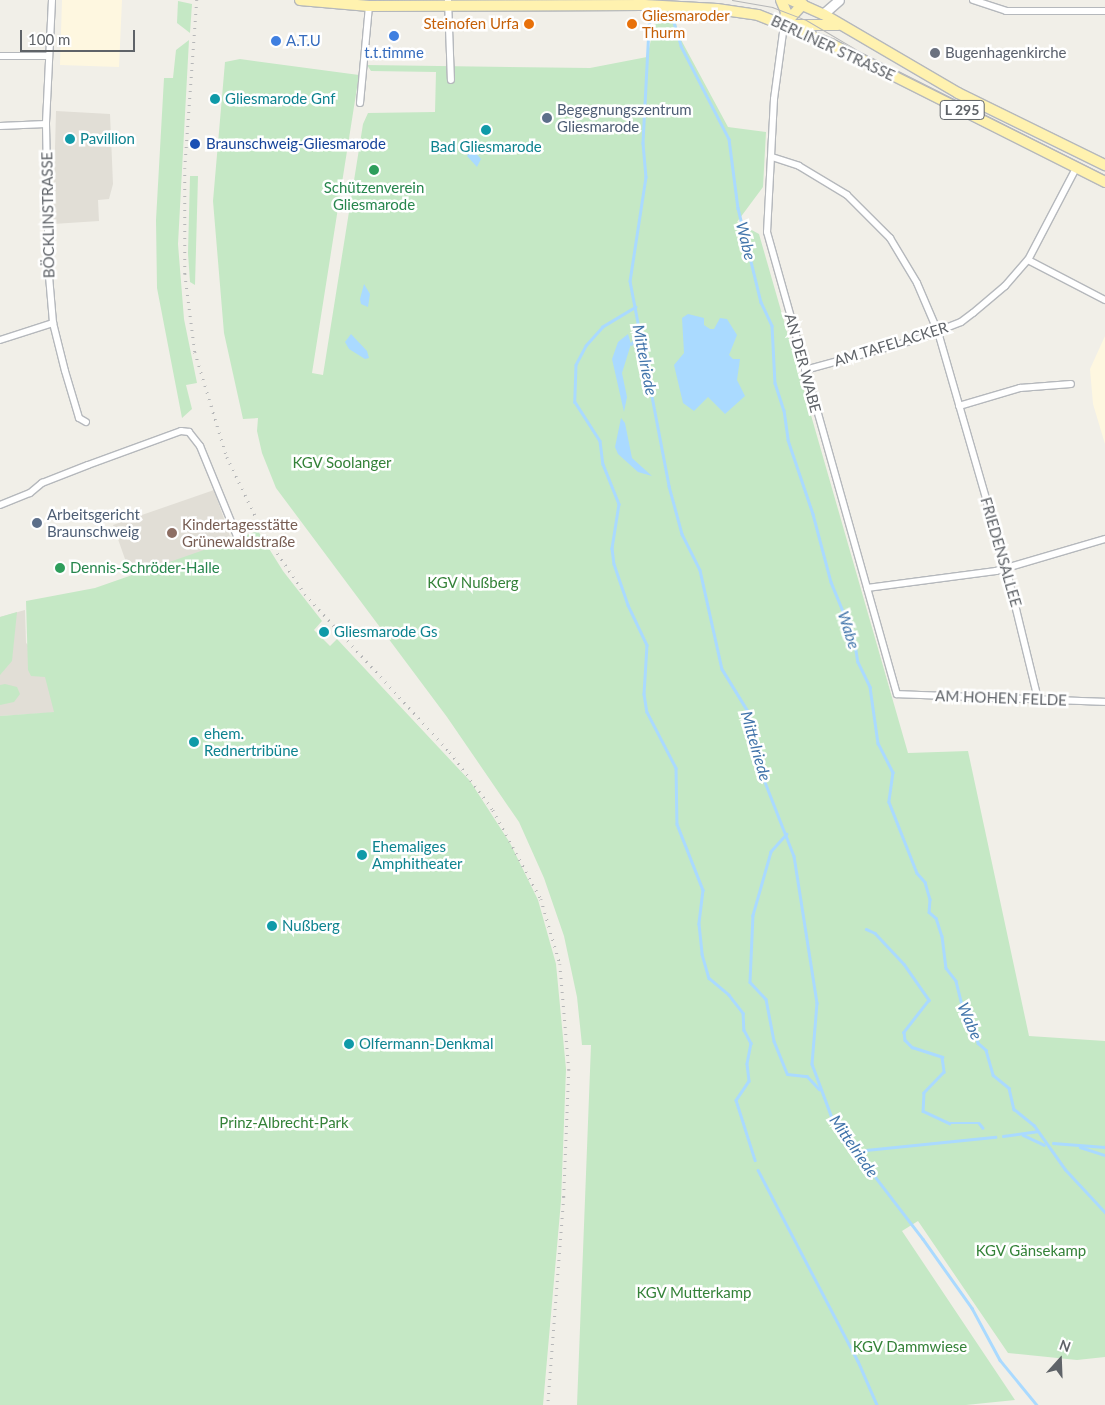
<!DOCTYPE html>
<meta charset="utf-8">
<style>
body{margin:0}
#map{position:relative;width:1105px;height:1405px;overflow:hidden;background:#f1efe8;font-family:Lato,sans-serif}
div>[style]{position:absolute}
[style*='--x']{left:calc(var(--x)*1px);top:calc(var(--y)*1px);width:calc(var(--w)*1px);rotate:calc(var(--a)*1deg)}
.commercial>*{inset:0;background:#fef7e0}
.education>*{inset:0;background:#e1ded6}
.green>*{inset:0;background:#c5e8c5}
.water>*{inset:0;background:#aadaff}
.stream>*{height:2.5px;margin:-1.25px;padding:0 1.25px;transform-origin:1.25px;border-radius:1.25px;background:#aadaff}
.roads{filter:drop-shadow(1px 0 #b5b8bc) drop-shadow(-1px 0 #b5b8bc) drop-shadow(0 1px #b5b8bc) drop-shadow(0 -1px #b5b8bc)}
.street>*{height:6px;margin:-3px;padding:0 3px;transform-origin:3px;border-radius:3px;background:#fff}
.secondary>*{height:9px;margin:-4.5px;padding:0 4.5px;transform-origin:4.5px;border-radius:4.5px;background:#fff}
.primary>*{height:10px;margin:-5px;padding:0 5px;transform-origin:5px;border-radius:5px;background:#fff2af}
.tram>*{height:1px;margin:-0.5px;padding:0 0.5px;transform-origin:0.5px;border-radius:0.5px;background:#b6b7b8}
.rail>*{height:2.5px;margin-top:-1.25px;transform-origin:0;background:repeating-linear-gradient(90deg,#b6b7b8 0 1px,transparent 0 7px)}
.dots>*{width:14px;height:14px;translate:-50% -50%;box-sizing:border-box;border:2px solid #fff;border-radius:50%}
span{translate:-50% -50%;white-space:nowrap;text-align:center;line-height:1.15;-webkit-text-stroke:5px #fff;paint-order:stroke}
.shield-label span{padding:1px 4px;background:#fff;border:1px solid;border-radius:4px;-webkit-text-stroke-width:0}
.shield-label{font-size:14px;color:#5f6368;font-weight:700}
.food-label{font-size:15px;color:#c56008}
.left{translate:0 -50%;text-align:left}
.right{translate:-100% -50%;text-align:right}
.shop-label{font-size:15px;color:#366cbe}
.street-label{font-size:15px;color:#5f6368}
.worship-label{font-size:15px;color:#5b616d}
.culture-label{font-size:15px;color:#0d838f}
.service-label{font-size:15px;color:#4e5e75}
.transit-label{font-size:15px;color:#164399}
.leisure-label{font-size:15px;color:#27864d}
.park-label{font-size:15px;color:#348238}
.education-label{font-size:15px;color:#785e54}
.water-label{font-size:16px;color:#4174aa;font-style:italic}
.north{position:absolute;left:1035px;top:1335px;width:50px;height:50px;-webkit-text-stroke:4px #fff;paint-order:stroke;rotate:20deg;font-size:14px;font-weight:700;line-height:20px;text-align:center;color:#5f6368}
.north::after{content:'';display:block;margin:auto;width:18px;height:22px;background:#5f6368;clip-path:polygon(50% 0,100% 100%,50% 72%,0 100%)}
.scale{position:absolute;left:20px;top:30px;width:115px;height:22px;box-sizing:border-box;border:2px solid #5f6368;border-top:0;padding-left:6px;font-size:15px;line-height:18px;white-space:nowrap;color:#5f6368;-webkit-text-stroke:4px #fff;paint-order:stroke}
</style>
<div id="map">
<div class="commercial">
<i style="clip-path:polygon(62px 0,122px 0,119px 67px,60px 65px)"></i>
<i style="clip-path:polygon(1105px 336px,1105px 444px,1093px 404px,1090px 369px)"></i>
</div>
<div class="education">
<i style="clip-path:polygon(56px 111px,110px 114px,113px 184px,109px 199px,98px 200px,99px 221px,53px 224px)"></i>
<i style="clip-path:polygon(214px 490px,232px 542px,131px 576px,113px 525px)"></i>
<i style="clip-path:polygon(25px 610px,26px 643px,56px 669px,63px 712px,0 716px,0 617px)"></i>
</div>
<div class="green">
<i style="clip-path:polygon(178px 1px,192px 4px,190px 33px,177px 23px)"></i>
<i style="clip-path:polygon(656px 18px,675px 19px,679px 36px,728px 127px,766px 132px,763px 187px,737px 222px,759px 234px,908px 753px,968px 751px,1029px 1036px,1105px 1041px,1105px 1357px,1077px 1360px,1008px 1353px,918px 1221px,902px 1231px,1015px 1400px,966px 1405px,577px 1405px,591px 1045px,582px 1045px,577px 997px,564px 936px,544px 878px,519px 822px,447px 717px,276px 488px,262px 453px,257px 431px,258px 418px,243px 419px,224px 333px,213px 201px,225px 62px,240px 59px,359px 75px,312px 373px,323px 375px,363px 124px,368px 113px,435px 112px,436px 72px,371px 71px,367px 65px,590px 68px,647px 57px)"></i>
<i style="clip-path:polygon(189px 40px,178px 244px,184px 319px,197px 383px,186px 385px,192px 409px,182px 418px,157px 288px,156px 220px,164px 78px,173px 78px,176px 50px)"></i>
<i style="clip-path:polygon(190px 176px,198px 176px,195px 285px,190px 282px,188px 253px)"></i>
<i style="clip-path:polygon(258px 531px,283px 571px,322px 621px,314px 630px,330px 646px,337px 639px,470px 781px,510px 843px,538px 900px,556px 964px,566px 1069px,561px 1201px,543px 1405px,0 1405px,0 716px,54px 712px,45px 677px,31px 676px,28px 670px,26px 601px,95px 588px)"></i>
<i style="clip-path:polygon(17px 612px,12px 661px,0 675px,0 617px)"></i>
<i style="clip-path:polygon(5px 684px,17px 687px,20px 694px,14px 702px,0 705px,0 685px)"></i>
</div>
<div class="water">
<i style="clip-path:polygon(472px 149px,481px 159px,477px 167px,467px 156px)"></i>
<i style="clip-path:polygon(364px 284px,370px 294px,368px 307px,361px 304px,360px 299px)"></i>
<i style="clip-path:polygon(688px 314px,704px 318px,704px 325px,710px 329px,714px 329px,720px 318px,727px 319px,737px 335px,729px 355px,733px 359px,740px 359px,737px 380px,745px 396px,725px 414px,708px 397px,694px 411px,683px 403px,674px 365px,684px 353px,682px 318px)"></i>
<i style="clip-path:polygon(351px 334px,367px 351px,369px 358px,365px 359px,349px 349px,345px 342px)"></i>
<i style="clip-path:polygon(628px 334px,631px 344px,622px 373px,627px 397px,624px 412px,612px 359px,618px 342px)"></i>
<i style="clip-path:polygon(621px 418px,625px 423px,632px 458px,652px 476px,638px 472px,618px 454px,615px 447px)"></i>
</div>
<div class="stream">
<i style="--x:650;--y:9;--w:134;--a:93"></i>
<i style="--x:643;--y:143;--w:34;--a:85"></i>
<i style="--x:646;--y:177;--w:105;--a:98.7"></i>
<i style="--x:630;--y:281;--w:209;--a:79.2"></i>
<i style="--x:669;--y:486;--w:50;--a:74.8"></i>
<i style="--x:682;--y:534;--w:40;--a:63.4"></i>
<i style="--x:700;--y:570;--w:101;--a:77.5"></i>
<i style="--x:722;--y:669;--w:52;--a:58.5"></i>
<i style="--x:749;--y:713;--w:66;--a:77.7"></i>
<i style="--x:763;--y:777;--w:85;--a:68.6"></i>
<i style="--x:794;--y:856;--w:149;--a:81.1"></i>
<i style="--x:817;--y:1003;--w:61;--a:94.7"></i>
<i style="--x:812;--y:1064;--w:63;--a:69.6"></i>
<i style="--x:834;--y:1123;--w:146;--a:52.5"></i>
<i style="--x:923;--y:1239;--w:85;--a:54.6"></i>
<i style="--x:972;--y:1308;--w:59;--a:61.7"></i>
<i style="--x:1000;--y:1360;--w:58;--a:50.6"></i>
<i style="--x:675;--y:9;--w:10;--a:101"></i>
<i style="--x:673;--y:19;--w:28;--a:73"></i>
<i style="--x:681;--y:46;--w:105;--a:62.7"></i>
<i style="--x:729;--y:139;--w:70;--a:82.6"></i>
<i style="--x:738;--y:208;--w:97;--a:76.3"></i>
<i style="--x:761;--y:302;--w:26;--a:65"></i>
<i style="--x:772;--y:326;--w:57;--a:87"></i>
<i style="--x:775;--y:383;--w:28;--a:72"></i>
<i style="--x:784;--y:410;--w:30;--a:82"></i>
<i style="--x:788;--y:440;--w:78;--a:71.3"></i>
<i style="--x:813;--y:514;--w:70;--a:75.2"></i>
<i style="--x:831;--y:582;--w:61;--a:67.7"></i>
<i style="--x:854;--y:638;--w:24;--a:81"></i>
<i style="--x:858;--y:662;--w:28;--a:64"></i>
<i style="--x:870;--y:687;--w:57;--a:81.9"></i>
<i style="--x:878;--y:743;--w:33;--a:63"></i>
<i style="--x:893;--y:772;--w:30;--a:98"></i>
<i style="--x:889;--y:802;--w:76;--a:68.5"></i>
<i style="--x:917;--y:873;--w:12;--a:48"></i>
<i style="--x:925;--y:882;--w:18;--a:74"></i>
<i style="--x:930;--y:899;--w:13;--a:94"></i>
<i style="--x:929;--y:912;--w:9;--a:41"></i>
<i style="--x:936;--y:918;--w:19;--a:72"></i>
<i style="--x:942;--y:936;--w:32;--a:83"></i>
<i style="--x:946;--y:968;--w:16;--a:52"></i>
<i style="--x:956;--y:981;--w:30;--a:76"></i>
<i style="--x:963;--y:1010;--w:17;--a:57"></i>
<i style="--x:972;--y:1024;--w:20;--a:72"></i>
<i style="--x:978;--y:1043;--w:11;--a:41"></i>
<i style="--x:986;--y:1050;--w:26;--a:74"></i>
<i style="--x:993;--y:1075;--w:21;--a:39"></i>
<i style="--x:1009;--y:1088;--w:22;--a:77"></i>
<i style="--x:1014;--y:1109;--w:26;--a:39"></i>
<i style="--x:1034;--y:1125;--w:54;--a:54.8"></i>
<i style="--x:1065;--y:1169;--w:59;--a:47.1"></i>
<i style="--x:636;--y:307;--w:39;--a:149"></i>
<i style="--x:603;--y:327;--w:25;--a:132"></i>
<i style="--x:586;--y:346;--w:21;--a:118"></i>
<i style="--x:576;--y:365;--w:37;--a:92"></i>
<i style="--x:575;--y:402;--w:46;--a:57.3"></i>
<i style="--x:600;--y:441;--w:23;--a:83"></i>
<i style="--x:603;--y:464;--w:43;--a:68.2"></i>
<i style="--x:619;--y:504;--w:45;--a:99"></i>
<i style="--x:612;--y:548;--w:16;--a:83"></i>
<i style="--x:614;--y:564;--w:43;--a:71.1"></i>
<i style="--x:628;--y:605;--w:44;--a:64.6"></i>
<i style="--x:647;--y:645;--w:49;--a:93.5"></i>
<i style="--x:644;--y:694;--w:18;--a:81"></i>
<i style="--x:647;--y:712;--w:63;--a:62.6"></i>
<i style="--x:676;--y:768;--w:56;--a:89"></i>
<i style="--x:677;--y:824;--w:71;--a:68.5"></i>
<i style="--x:703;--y:890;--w:34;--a:97"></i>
<i style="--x:699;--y:924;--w:30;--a:84"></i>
<i style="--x:702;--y:954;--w:25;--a:74"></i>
<i style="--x:709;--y:978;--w:26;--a:40"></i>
<i style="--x:729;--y:995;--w:23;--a:52"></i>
<i style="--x:743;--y:1013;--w:17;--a:87"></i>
<i style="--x:744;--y:1030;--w:15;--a:62"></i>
<i style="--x:751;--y:1043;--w:21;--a:101"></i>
<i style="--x:747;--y:1064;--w:17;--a:83"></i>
<i style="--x:749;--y:1081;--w:23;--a:124"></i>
<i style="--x:736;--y:1100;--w:63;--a:72.4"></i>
<i style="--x:631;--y:344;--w:13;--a:-48"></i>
<i style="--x:787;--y:834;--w:24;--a:132"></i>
<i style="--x:771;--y:852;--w:66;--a:105.9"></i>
<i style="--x:753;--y:915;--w:67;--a:92.6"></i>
<i style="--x:750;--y:982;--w:23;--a:47"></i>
<i style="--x:766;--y:999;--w:43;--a:79.2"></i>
<i style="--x:774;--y:1041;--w:35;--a:68"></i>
<i style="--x:787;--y:1074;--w:20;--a:6"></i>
<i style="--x:807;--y:1076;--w:18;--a:47"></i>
<i style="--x:866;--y:929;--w:10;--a:24"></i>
<i style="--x:875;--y:933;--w:42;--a:46.9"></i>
<i style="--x:904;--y:964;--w:44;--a:55.2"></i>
<i style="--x:929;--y:1000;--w:41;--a:128"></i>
<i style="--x:904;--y:1032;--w:8;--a:83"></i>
<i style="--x:905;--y:1040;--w:10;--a:45"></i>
<i style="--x:912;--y:1047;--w:32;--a:18"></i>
<i style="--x:942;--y:1057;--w:15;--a:82"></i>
<i style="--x:944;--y:1072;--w:29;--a:134"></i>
<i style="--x:924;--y:1093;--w:18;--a:93"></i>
<i style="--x:923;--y:1111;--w:29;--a:25"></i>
<i style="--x:949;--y:1123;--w:30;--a:0"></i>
<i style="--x:979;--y:1123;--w:6;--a:51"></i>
<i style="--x:1023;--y:1135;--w:23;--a:25"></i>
<i style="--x:1003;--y:1136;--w:34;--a:-8"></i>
<i style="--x:1053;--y:1143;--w:52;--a:4.4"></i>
<i style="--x:1080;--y:1147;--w:26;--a:18"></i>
<i style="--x:856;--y:1151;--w:140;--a:-5.8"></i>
<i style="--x:758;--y:1170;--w:216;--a:62.4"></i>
<i style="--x:858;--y:1361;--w:48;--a:66.6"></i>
</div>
<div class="roads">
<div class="street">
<i style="--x:52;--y:0;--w:124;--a:92.8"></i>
<i style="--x:46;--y:124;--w:152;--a:88.9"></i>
<i style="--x:49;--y:276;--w:47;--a:85.1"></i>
<i style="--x:53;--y:323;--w:49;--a:76"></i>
<i style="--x:65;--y:371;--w:49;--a:73.4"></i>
<i style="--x:79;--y:418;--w:8;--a:30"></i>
<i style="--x:448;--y:0;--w:80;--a:87.9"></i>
<i style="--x:973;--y:0;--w:35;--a:18"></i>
<i style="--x:1006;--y:11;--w:99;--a:0"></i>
<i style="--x:784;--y:25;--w:75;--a:97.7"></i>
<i style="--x:774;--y:99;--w:133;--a:93"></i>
<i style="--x:767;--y:232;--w:480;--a:74.3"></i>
<i style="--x:897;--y:694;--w:208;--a:2.2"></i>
<i style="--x:0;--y:56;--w:49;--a:0"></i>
<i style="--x:360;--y:103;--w:97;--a:-84.7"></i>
<i style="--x:0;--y:126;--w:46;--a:-2.5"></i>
<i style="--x:772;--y:157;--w:28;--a:18"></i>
<i style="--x:799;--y:166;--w:56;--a:31.1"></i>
<i style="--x:847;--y:195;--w:61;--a:45"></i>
<i style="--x:890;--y:238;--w:52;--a:59"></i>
<i style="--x:917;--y:283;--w:53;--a:66.8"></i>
<i style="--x:938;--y:332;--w:246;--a:73.9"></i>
<i style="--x:1006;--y:568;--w:135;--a:76.3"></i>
<i style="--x:1028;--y:260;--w:87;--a:27.5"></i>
<i style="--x:0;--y:340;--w:56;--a:-17.8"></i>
<i style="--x:805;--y:370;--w:114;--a:-15.3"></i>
<i style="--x:915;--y:340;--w:49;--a:-21.4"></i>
<i style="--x:961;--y:322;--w:15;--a:-37"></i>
<i style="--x:973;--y:313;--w:42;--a:-40.2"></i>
<i style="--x:1005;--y:286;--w:35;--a:-49"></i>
<i style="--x:1028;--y:260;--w:104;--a:-62.4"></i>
<i style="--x:959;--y:406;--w:64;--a:-16.4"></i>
<i style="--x:1020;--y:388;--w:51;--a:-4.5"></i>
<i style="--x:0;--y:505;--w:32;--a:-22"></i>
<i style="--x:30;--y:493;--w:16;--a:-40"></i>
<i style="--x:42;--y:483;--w:49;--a:-21.4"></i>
<i style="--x:88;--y:465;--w:99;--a:-20.1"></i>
<i style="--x:181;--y:431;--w:8;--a:7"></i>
<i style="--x:189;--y:432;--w:18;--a:52"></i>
<i style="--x:200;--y:446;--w:108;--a:67.7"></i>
<i style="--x:867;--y:588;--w:130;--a:-7.5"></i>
<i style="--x:996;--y:571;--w:114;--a:-16.4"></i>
</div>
<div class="secondary">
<i style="--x:823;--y:14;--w:21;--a:-41"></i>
</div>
<div class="primary">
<i style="--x:300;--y:0;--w:69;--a:5"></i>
<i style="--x:369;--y:6;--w:275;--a:-0.2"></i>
<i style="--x:644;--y:5;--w:73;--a:3.1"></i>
<i style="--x:717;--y:9;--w:41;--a:8.3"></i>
<i style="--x:758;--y:15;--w:79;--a:21.7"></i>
<i style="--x:831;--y:44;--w:307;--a:26.7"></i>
<i style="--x:781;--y:0;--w:13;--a:67"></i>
<i style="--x:786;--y:12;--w:12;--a:99"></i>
<i style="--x:791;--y:0;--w:35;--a:24"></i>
<i style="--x:823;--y:14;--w:156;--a:30.3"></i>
<i style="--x:958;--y:93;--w:164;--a:26.1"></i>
<i style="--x:784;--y:25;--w:28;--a:-48"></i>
<i style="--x:787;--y:25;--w:51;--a:0"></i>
</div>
</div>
<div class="tram">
<i style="--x:732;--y:0;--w:41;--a:9.9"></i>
<i style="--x:772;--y:7;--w:36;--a:21"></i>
<i style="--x:806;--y:20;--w:79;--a:30.5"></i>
<i style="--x:874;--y:60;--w:258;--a:26.5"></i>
</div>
<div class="rail">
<i style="--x:197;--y:0;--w:168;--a:94.1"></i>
<i style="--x:185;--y:168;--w:106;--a:90"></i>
<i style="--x:185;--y:274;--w:79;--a:82.7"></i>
<i style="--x:195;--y:352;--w:110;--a:73.1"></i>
<i style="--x:227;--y:457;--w:81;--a:64.4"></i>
<i style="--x:262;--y:530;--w:77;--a:56.1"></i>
<i style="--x:305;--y:594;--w:214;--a:47.5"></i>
<i style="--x:450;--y:752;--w:72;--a:53.4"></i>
<i style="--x:493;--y:810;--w:101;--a:61.7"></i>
<i style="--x:541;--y:899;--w:68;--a:73.7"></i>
<i style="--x:560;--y:964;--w:106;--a:85.1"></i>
<i style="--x:569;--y:1070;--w:127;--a:92.3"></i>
<i style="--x:564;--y:1197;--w:209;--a:94.4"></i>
</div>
<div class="dots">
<i style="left:529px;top:24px;background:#e8710a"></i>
<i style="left:632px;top:24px;background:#e8710a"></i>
<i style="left:394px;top:36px;background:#3f7fe0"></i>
<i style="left:276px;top:41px;background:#3f7fe0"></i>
<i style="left:935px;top:53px;background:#6b7280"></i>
<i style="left:215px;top:99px;background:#0f9aa8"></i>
<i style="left:547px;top:118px;background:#5c6f8a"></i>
<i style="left:486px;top:130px;background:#0f9aa8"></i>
<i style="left:70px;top:139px;background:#0f9aa8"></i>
<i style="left:195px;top:144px;background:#1a4fb4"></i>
<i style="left:374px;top:170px;background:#2e9e5b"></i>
<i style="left:37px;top:523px;background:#5c6f8a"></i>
<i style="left:172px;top:533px;background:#8d6e63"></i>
<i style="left:60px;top:568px;background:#2e9e5b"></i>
<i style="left:324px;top:632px;background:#0f9aa8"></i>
<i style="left:194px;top:742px;background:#0f9aa8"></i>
<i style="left:362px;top:855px;background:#0f9aa8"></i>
<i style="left:272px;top:926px;background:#0f9aa8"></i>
<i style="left:349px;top:1044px;background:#0f9aa8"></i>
</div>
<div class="shield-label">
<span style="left:962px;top:110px">L 295</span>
</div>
<div class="food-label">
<span class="left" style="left:642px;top:24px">Gliesmaroder<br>Thurm</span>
<span class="right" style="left:519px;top:24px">Steinofen Urfa</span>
</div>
<div class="shop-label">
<span class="left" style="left:286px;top:41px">A.T.U</span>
<span style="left:394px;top:53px">t.t.timme</span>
</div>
<div class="street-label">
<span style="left:833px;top:48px;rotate:25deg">BERLINER STRASSE</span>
<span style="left:48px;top:215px;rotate:-91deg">BÖCKLINSTRASSE</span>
<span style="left:891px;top:344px;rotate:-17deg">AM TAFELACKER</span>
<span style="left:803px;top:363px;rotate:75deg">AN DER WABE</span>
<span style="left:1001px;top:552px;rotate:74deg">FRIEDENSALLEE</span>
<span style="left:1001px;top:698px;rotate:2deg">AM HOHEN FELDE</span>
</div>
<div class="worship-label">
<span class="left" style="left:945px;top:53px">Bugenhagenkirche</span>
</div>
<div class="culture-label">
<span class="left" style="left:225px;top:99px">Gliesmarode Gnf</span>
<span class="left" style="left:80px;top:139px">Pavillion</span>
<span style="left:486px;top:147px">Bad Gliesmarode</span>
<span class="left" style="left:334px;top:632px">Gliesmarode Gs</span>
<span class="left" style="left:204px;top:742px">ehem.<br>Rednertribüne</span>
<span class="left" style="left:372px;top:855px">Ehemaliges<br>Amphitheater</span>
<span class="left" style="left:282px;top:926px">Nußberg</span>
<span class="left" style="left:359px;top:1044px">Olfermann-Denkmal</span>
</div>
<div class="service-label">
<span class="left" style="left:557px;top:118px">Begegnungszentrum<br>Gliesmarode</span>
<span class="left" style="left:47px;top:523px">Arbeitsgericht<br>Braunschweig</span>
</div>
<div class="transit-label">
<span class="left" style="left:206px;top:144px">Braunschweig-Gliesmarode</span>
</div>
<div class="leisure-label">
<span style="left:374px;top:196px">Schützenverein<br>Gliesmarode</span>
<span class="left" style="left:70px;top:568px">Dennis-Schröder-Halle</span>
</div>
<div class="park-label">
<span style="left:342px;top:463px">KGV Soolanger</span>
<span style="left:473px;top:583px">KGV Nußberg</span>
<span style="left:284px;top:1123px">Prinz-Albrecht-Park</span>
<span style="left:1031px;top:1251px">KGV Gänsekamp</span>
<span style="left:694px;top:1293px">KGV Mutterkamp</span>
<span style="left:910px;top:1347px">KGV Dammwiese</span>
</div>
<div class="education-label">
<span class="left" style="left:182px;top:533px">Kindertagesstätte<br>Grünewaldstraße</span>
</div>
<div class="water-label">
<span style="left:746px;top:241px;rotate:76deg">Wabe</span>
<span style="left:645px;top:360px;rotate:79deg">Mittelriede</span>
<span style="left:849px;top:630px;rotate:72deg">Wabe</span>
<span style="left:756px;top:746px;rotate:74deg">Mittelriede</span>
<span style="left:970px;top:1021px;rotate:67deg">Wabe</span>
<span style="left:854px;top:1146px;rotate:55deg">Mittelriede</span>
</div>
<div class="north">N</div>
<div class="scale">100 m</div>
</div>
